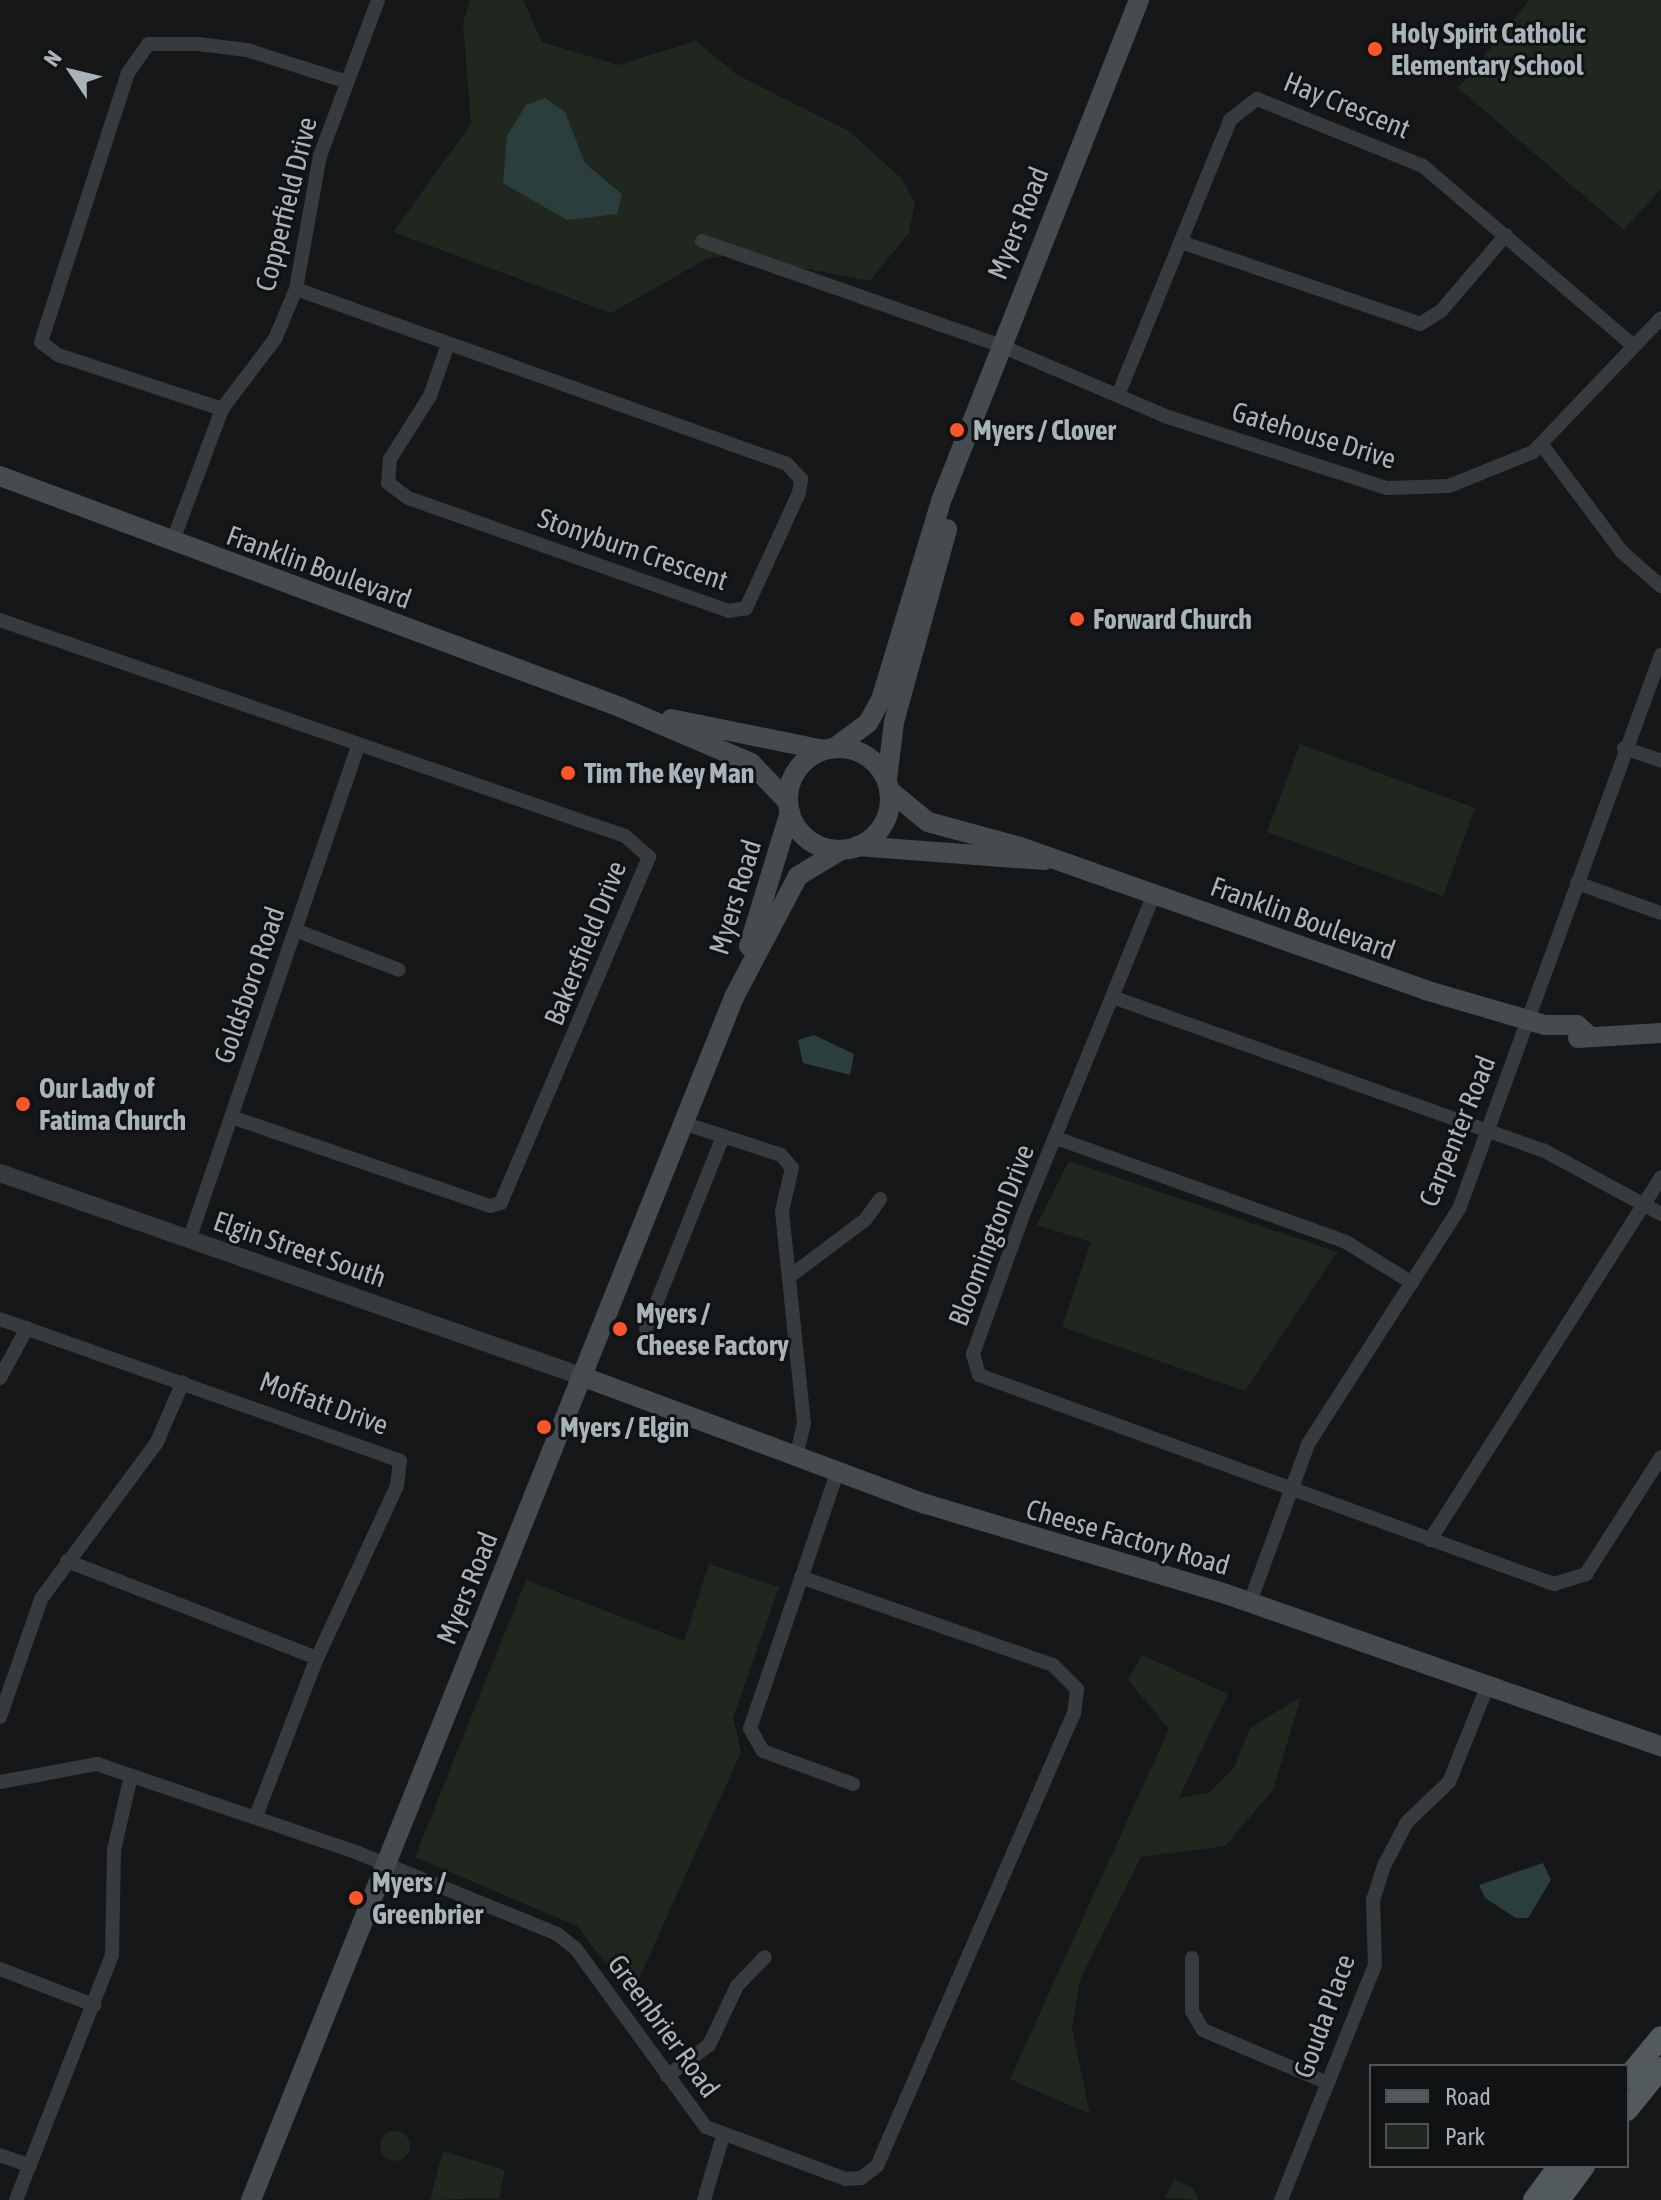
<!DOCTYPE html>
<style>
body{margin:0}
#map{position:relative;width:1661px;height:2200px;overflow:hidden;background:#161719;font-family:"Asap Condensed",sans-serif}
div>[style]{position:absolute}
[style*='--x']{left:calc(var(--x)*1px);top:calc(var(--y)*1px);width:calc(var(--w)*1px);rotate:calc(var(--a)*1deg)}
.green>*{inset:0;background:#20271e}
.round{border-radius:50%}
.water>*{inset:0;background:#2b3e3e}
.minor>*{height:14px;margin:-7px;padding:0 7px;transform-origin:7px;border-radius:7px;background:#373b3e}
.tertiary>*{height:18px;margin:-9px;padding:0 9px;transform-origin:9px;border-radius:9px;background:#373b3e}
.secondary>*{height:20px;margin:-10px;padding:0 10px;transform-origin:10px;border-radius:10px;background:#454b4e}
.secondary>.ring{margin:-10px;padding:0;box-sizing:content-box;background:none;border:20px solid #454b4e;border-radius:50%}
.primary>*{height:22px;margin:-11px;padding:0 11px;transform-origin:11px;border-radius:11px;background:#535a5d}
.dots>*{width:22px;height:22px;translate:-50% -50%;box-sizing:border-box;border:4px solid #111214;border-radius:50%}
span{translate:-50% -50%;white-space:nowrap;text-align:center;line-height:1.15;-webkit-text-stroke:6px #111214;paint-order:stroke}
.poi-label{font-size:28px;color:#a7b5ba;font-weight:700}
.left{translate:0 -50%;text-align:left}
.street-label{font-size:28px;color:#a7b5ba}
.legend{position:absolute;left:1369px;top:2064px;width:260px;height:104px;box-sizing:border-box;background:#111214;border:2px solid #4d5356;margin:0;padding:10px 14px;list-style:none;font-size:24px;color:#a7b5ba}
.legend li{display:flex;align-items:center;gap:16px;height:40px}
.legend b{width:40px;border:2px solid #4d5356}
.north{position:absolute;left:32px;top:32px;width:80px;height:80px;-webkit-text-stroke:6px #111214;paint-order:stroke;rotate:305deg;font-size:22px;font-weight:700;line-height:32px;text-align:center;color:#a7b5ba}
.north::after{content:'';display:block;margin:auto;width:28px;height:36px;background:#a7b5ba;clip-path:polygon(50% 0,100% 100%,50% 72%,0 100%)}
</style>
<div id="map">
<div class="green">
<i style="clip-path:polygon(evenodd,470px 0,523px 0,542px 42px,618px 65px,696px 41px,736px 74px,850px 132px,900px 177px,915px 202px,909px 233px,870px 281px,734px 255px,708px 258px,611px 313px,393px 232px,471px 124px,463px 23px,470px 0,565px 112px,585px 163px,622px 193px,507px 136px,565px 112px)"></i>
<i style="clip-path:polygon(1529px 0,1661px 0,1661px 189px,1624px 230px,1458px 88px)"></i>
<i style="clip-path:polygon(1300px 744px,1475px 808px,1443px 896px,1267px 832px)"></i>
<i style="clip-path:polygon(1069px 1161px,1337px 1252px,1245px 1391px,1062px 1327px,1091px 1242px,1037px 1225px)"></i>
<i style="clip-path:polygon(709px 1564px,779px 1587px,733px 1718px,741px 1752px,631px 1996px,577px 1926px,415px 1857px,526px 1580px,684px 1641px)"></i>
<i style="clip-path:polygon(1142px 1655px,1228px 1694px,1179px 1798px,1209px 1793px,1234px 1768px,1250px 1728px,1301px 1697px,1273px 1790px,1225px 1846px,1141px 1857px,1080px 1980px,1072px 2028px,1090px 2114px,1010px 2079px,1169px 1729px,1128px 1680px)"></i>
<i class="round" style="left:380px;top:2131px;width:30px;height:30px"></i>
<i style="clip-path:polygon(443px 2151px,505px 2170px,499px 2198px,430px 2200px)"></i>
<i style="clip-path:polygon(1174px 2179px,1194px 2189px,1198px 2200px,1165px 2198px)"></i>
</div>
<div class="water">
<i style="clip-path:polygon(545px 98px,565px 112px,585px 163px,622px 194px,617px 214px,567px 220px,503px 183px,507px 136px,526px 105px)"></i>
<i style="clip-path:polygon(814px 1035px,854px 1054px,850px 1075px,803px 1063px,798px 1040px)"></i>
<i style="clip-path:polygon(1543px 1863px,1551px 1880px,1528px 1918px,1516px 1918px,1485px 1898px,1479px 1885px)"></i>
</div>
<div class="minor">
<i style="--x:702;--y:241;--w:315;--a:19.3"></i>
<i style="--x:999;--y:345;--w:184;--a:23.1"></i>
<i style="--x:1168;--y:417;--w:230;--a:18"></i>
<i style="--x:1387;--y:488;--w:62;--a:-1.8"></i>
<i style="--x:1449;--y:486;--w:91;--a:-22"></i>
<i style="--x:1533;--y:452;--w:185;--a:-46.3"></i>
<i style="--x:1181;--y:242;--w:253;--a:18.9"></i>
<i style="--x:1420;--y:324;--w:25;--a:-32"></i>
<i style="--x:1441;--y:311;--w:100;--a:-49.5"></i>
<i style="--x:296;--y:289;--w:521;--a:19.62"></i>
<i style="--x:787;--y:464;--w:21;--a:47"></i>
<i style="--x:801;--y:479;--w:14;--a:98"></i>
<i style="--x:799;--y:493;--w:127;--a:114.7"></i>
<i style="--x:746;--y:608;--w:17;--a:170"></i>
<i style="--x:729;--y:611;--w:340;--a:-160.6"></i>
<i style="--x:408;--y:498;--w:25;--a:-143"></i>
<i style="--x:388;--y:483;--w:24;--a:-85"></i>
<i style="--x:390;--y:459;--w:75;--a:-57.6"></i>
<i style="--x:430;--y:396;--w:55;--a:-70.9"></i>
<i style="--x:1118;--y:395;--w:297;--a:-67.8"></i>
<i style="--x:1230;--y:120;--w:34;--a:-38"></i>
<i style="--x:1257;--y:99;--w:179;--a:22"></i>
<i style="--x:1423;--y:166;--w:277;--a:40.5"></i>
<i style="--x:222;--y:409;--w:173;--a:-161.8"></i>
<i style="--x:58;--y:355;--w:21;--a:-143"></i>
<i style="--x:41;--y:342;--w:283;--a:-72.1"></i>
<i style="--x:128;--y:73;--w:35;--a:-55"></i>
<i style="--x:148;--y:44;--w:50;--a:0"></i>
<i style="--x:198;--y:44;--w:49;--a:7"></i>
<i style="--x:247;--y:50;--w:105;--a:17.7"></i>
<i style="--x:1542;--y:445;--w:134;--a:53.2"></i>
<i style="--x:1622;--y:552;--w:52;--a:41.1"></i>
<i style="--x:172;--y:543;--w:143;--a:-69.5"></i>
<i style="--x:222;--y:409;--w:88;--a:-52.9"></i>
<i style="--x:275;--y:339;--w:54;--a:-67.2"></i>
<i style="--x:296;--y:289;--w:135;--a:-79.8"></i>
<i style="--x:320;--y:156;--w:166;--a:-69.6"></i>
<i style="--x:0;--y:620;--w:661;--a:19.07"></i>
<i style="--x:625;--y:836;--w:32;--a:41"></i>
<i style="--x:649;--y:857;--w:376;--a:113.2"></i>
<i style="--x:501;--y:1203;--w:11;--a:165"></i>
<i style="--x:490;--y:1206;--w:273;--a:-161"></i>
<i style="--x:1624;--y:748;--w:39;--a:19"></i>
<i style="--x:1577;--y:883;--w:89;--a:19.7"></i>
<i style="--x:1154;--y:894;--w:350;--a:112.2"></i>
<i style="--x:1022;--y:1218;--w:145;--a:109.8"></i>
<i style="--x:973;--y:1354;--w:22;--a:74"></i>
<i style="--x:979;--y:1375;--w:612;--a:19.98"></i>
<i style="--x:1554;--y:1584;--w:34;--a:-17"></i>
<i style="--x:1586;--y:1574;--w:139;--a:-57.3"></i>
<i style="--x:295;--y:930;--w:111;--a:21"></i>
<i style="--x:1115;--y:998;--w:454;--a:19.6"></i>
<i style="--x:1543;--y:1150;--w:134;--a:28.5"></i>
<i style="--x:683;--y:1123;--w:103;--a:18.1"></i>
<i style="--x:781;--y:1155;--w:17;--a:50"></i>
<i style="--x:792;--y:1168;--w:44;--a:103.1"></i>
<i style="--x:782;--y:1211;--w:213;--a:84.1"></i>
<i style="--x:804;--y:1423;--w:31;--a:103"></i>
<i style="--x:1056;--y:1138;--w:308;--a:19.7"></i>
<i style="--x:1346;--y:1242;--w:78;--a:31.8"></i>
<i style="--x:189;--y:1240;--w:522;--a:-71.11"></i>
<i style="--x:793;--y:1274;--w:90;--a:-36.9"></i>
<i style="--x:865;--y:1220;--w:26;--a:-54"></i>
<i style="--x:0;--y:1319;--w:424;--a:19.5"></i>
<i style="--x:400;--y:1461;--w:25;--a:97"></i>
<i style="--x:397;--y:1486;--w:190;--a:114.9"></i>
<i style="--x:317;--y:1658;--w:169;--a:111.1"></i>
<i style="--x:646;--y:1329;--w:208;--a:-68.2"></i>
<i style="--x:0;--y:1378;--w:57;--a:-61.6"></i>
<i style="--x:838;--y:1470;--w:273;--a:108.8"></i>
<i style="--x:750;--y:1728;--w:26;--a:61"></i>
<i style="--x:763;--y:1751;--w:96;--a:20.1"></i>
<i style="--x:1430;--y:1540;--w:430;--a:-57.5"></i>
<i style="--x:67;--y:1561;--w:268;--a:21.2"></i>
<i style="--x:1250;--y:1602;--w:168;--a:-69.8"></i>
<i style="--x:1308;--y:1444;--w:279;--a:-57.3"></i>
<i style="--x:1459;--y:1209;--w:590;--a:-69.97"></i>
<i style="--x:0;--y:1717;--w:125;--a:-70.8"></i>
<i style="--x:41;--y:1599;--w:195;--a:-53.5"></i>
<i style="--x:157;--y:1442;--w:65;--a:-66.6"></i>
<i style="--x:0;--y:1782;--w:99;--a:-10.5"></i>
<i style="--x:97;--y:1764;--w:276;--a:18.8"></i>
<i style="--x:358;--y:1853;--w:215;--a:22.1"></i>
<i style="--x:557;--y:1934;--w:24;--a:38"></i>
<i style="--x:576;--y:1949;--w:220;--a:53.9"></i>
<i style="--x:706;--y:2127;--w:149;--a:20.4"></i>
<i style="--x:846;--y:2179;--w:15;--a:-4"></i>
<i style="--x:861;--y:2178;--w:20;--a:-37"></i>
<i style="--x:877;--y:2166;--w:493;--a:-66.5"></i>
<i style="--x:1074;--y:1714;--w:25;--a:-83"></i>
<i style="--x:1077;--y:1689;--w:34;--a:-135"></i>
<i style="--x:1053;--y:1665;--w:267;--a:-160.8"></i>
<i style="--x:1192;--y:1958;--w:53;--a:90"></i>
<i style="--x:1192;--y:2011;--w:22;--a:60"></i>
<i style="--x:1203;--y:2030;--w:136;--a:23"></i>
<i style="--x:0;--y:1969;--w:101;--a:21"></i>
<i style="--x:667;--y:2076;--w:52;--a:-36.4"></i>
<i style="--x:709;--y:2045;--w:65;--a:-64.6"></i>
<i style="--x:737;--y:1986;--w:40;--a:-46"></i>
<i style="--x:0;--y:2155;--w:32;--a:20"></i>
<i style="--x:16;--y:2200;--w:263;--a:-68.6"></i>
<i style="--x:112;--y:1955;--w:105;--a:-88.9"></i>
<i style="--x:114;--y:1850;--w:76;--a:-77.1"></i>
<i style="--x:704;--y:2200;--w:67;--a:-73.5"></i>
<i style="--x:1281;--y:2200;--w:253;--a:-68.2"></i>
<i style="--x:1375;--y:1965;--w:65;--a:-91.8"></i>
<i style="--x:1373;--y:1900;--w:38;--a:-72"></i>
<i style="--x:1385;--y:1864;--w:47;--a:-62.4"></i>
<i style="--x:1407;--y:1822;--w:58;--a:-43.6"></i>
<i style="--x:1449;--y:1782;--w:105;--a:-68.1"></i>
</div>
<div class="tertiary">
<i style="--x:0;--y:1173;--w:615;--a:19.26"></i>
</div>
<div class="secondary">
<i style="--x:0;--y:476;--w:662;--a:20.43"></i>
<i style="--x:620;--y:707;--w:142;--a:23.1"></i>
<i style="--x:751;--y:763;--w:54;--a:46.5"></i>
<i style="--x:671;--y:719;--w:155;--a:11.5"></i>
<i style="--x:834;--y:748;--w:42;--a:-36.3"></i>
<i style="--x:868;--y:723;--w:26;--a:-61"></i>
<i style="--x:881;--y:700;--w:208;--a:-73.2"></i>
<i style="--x:941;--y:501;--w:539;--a:-68.44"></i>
<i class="ring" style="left:788px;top:748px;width:82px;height:82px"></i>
<i style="--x:887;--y:779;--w:57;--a:-83"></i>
<i style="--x:894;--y:722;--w:200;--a:-74.6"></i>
<i style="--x:889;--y:790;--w:50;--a:39.4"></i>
<i style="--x:928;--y:822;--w:95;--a:15.2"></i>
<i style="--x:1020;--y:847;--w:430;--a:19.4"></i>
<i style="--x:1425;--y:990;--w:125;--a:16.3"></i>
<i style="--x:1545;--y:1025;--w:32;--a:0"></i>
<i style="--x:1577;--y:1025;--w:13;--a:42"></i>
<i style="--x:857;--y:846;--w:188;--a:4.3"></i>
<i style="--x:749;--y:946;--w:140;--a:-73"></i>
<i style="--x:1578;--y:1038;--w:83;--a:-3.4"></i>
<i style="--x:581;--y:1376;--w:368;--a:20.4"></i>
<i style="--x:926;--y:1504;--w:313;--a:16.7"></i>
<i style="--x:1226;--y:1594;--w:461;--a:19.3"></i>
<i style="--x:251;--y:2200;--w:1296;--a:-68.12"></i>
<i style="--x:734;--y:997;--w:137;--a:-62.1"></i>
<i style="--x:798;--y:876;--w:50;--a:-31.2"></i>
</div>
<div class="primary">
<i style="--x:1627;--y:2078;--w:53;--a:-50.3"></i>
<i style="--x:1627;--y:2110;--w:54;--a:-51"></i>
<i style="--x:1534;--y:2200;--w:42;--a:-53.7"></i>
<i style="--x:1559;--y:2200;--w:42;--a:-53.7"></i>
</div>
<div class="dots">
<i style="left:1375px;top:49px;background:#ff5528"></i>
<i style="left:957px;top:430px;background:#ff5528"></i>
<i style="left:1077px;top:619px;background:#ff5528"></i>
<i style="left:568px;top:773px;background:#ff5528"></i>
<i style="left:23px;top:1104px;background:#ff5528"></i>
<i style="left:620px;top:1329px;background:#ff5528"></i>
<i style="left:544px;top:1427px;background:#ff5528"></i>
<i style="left:356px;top:1898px;background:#ff5528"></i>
</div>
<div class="poi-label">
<span class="left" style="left:1391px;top:49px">Holy Spirit Catholic<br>Elementary School</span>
<span class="left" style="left:973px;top:430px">Myers / Clover</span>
<span class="left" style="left:1093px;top:619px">Forward Church</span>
<span class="left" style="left:584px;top:773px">Tim The Key Man</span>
<span class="left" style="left:39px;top:1104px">Our Lady of<br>Fatima Church</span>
<span class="left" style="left:636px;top:1329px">Myers /<br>Cheese Factory</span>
<span class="left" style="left:560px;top:1427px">Myers / Elgin</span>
<span class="left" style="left:372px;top:1898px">Myers /<br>Greenbrier</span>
</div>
<div class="street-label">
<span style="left:1347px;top:105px;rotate:22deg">Hay Crescent</span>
<span style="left:286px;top:204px;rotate:-76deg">Copperfield Drive</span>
<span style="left:1018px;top:223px;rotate:-68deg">Myers Road</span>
<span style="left:1314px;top:435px;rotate:17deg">Gatehouse Drive</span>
<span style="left:633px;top:549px;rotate:19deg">Stonyburn Crescent</span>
<span style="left:319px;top:567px;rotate:20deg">Franklin Boulevard</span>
<span style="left:735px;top:897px;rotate:-73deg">Myers Road</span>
<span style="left:1303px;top:918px;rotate:20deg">Franklin Boulevard</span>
<span style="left:585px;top:943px;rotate:-68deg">Bakersfield Drive</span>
<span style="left:249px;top:985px;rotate:-71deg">Goldsboro Road</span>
<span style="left:1457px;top:1131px;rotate:-68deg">Carpenter Road</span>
<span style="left:991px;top:1235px;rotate:-69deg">Bloomington Drive</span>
<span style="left:300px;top:1249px;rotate:19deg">Elgin Street South</span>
<span style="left:324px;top:1403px;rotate:20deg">Moffatt Drive</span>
<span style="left:1128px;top:1537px;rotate:16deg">Cheese Factory Road</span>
<span style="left:467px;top:1588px;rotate:-68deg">Myers Road</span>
<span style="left:1324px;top:2016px;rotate:-70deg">Gouda Place</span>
<span style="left:664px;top:2026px;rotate:54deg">Greenbrier Road</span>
</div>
<ul class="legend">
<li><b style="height:10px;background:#535a5d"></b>Road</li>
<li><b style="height:22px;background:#20271e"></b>Park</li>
</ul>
<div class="north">N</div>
</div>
